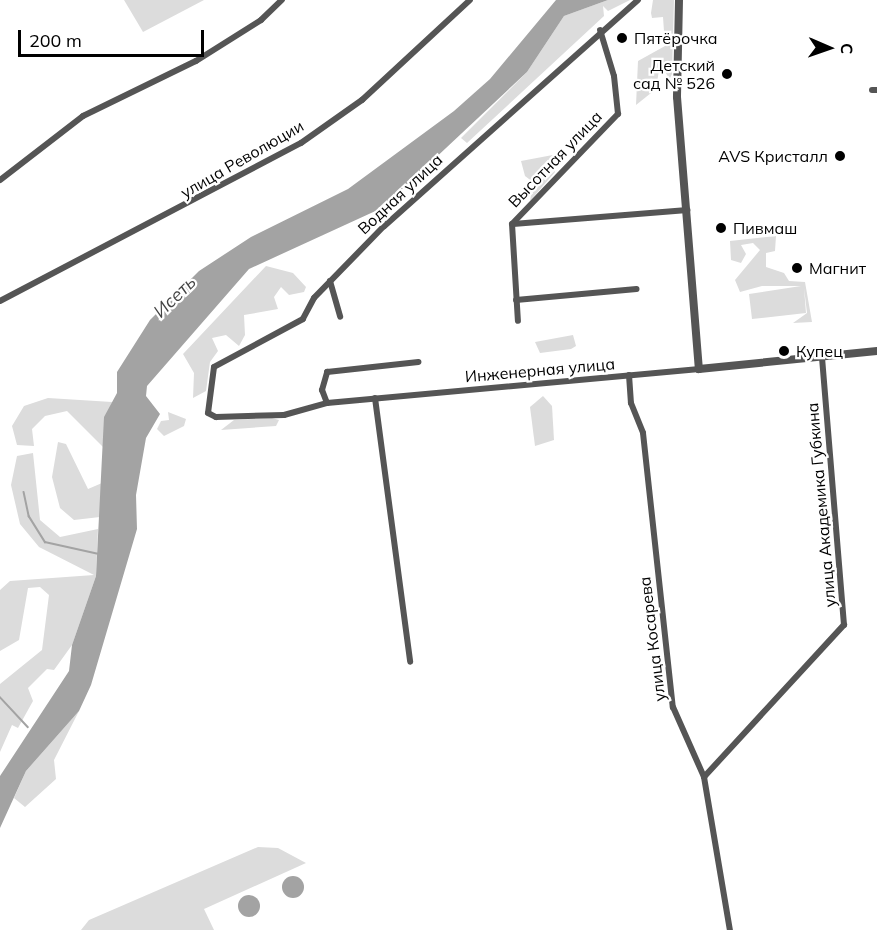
<!DOCTYPE html>
<meta charset="utf-8">
<style>
body{margin:0}
#map{position:relative;width:877px;height:930px;overflow:hidden;background:#fff;font-family:Mulish,sans-serif}
div>[style]{position:absolute}
[style*='--x']{left:calc(var(--x)*1px);top:calc(var(--y)*1px);width:calc(var(--w)*1px);rotate:calc(var(--a)*1deg)}
.green>*{inset:0;background:#dcdcdc}
.water>*{inset:0;background:#a3a3a3}
.round{border-radius:50%}
.stream>*{height:1.5px;margin:-0.75px;padding:0 0.75px;transform-origin:0.75px;border-radius:0.75px;background:#a3a3a3}
.minor>*{height:6px;margin:-3px;padding:0 3px;transform-origin:3px;border-radius:3px;background:#555}
.tertiary>*{height:8px;margin:-4px;padding:0 4px;transform-origin:4px;border-radius:4px;background:#555}
.dots>*{width:16px;height:16px;translate:-50% -50%;box-sizing:border-box;border:3px solid #fff;border-radius:50%}
span{translate:-50% -50%;white-space:nowrap;text-align:center;line-height:1.15;-webkit-text-stroke:4.5px #fff;paint-order:stroke}
.poi-label{font-size:16px;color:#000}
.left{translate:0 -50%;text-align:left}
.right{translate:-100% -50%;text-align:right}
.street-label{font-size:16px;color:#000}
.water-label{font-size:18px;color:#444;font-style:italic}
.north{position:absolute;left:799px;top:18px;width:60px;height:60px;-webkit-text-stroke:4px #fff;paint-order:stroke;rotate:92deg;font-size:16px;font-weight:700;line-height:24px;text-align:center;color:#000}
.north::after{content:'';display:block;margin:auto;width:21px;height:27px;background:#000;clip-path:polygon(50% 0,100% 100%,50% 72%,0 100%)}
.scale{position:absolute;left:18px;top:30px;width:186px;height:27px;box-sizing:border-box;border:3px solid #000;border-top:0;padding-left:8px;font-size:18px;line-height:21px;white-space:nowrap;color:#000;-webkit-text-stroke:4px #fff;paint-order:stroke}
</style>
<div id="map">
<div class="green">
<i style="clip-path:polygon(124px 0,204px 0,143px 32px)"></i>
<i style="clip-path:polygon(608px 0,630px 0,608px 11px,603px 6px,604px 16px,467px 143px,461px 138px,527px 72px,564px 16px)"></i>
<i style="clip-path:polygon(653px 0,674px 0,672px 74px,669px 80px,664px 68px,659px 70px,656px 89px,636px 105px,638px 61px,665px 46px,663px 17px,652px 18px,651px 13px)"></i>
<i style="clip-path:polygon(558px 154px,549px 159px,555px 172px,530px 201px,533px 182px,525px 176px,521px 161px)"></i>
<i style="clip-path:polygon(776px 236px,775px 251px,766px 253px,766px 267px,784px 273px,789px 281px,805px 282px,812px 322px,793px 323px,807px 313px,804px 288px,806px 313px,752px 319px,749px 294px,801px 286px,762px 286px,740px 292px,735px 280px,760px 250px,753px 243px,741px 245px,746px 254px,741px 263px,731px 260px,730px 241px)"></i>
<i style="clip-path:polygon(266px 266px,293px 273px,306px 287px,304px 292px,289px 295px,281px 287px,274px 297px,278px 309px,244px 315px,245px 335px,239px 346px,226px 335px,212px 338px,218px 351px,210px 362px,206px 391px,193px 398px,194px 373px,183px 354px)"></i>
<i style="clip-path:polygon(573px 335px,576px 346px,571px 349px,540px 353px,535px 342px)"></i>
<i style="clip-path:polygon(543px 396px,552px 406px,554px 440px,535px 446px,530px 407px)"></i>
<i style="clip-path:polygon(48px 398px,112px 402px,103px 447px,67px 411px,45px 416px,32px 429px,34px 446px,17px 445px,12px 426px,24px 406px)"></i>
<i style="clip-path:polygon(168px 412px,186px 419px,184px 426px,164px 436px,157px 429px,161px 421px,169px 420px)"></i>
<i style="clip-path:polygon(272px 418px,279px 420px,276px 426px,221px 430px,234px 420px)"></i>
<i style="clip-path:polygon(58px 442px,66px 444px,88px 489px,102px 483px,100px 517px,74px 520px,60px 508px,52px 477px)"></i>
<i style="clip-path:polygon(33px 453px,40px 520px,60px 537px,98px 529px,96px 576px,72px 645px,54px 670px,47px 669px,28px 688px,33px 701px,18px 728px,12px 725px,0 752px,0 684px,42px 650px,49px 595px,40px 587px,28px 588px,19px 640px,0 651px,0 590px,10px 581px,94px 575px,39px 547px,20px 524px,11px 485px,17px 456px)"></i>
<i style="clip-path:polygon(79px 711px,54px 760px,56px 779px,25px 807px,14px 798px,26px 771px)"></i>
<i style="clip-path:polygon(258px 847px,278px 848px,306px 863px,204px 909px,214px 930px,81px 930px,89px 920px)"></i>
</div>
<div class="water">
<i style="clip-path:polygon(556px 0,608px 0,564px 16px,527px 72px,382px 208px,249px 269px,147px 386px,146px 396px,160px 414px,146px 438px,136px 495px,137px 529px,91px 685px,79px 711px,26px 771px,0 828px,0 776px,69px 671px,72px 645px,96px 576px,104px 417px,117px 393px,117px 372px,150px 320px,199px 271px,251px 237px,348px 189px,454px 111px,490px 79px)"></i>
<i class="round" style="left:282px;top:876px;width:22px;height:22px"></i>
<i class="round" style="left:238px;top:895px;width:22px;height:22px"></i>
</div>
<div class="stream">
<i style="--x:24;--y:492;--w:25;--a:78"></i>
<i style="--x:29;--y:516;--w:31;--a:58"></i>
<i style="--x:45;--y:542;--w:55;--a:12.5"></i>
<i style="--x:0;--y:697;--w:41;--a:47"></i>
</div>
<div class="minor">
<i style="--x:638;--y:0;--w:340;--a:138.3"></i>
<i style="--x:384;--y:226;--w:100;--a:134.2"></i>
<i style="--x:314;--y:298;--w:24;--a:118"></i>
<i style="--x:303;--y:319;--w:101;--a:151.7"></i>
<i style="--x:214;--y:367;--w:46;--a:97.4"></i>
<i style="--x:208;--y:413;--w:9;--a:27"></i>
<i style="--x:216;--y:417;--w:68;--a:-1.7"></i>
<i style="--x:284;--y:415;--w:45;--a:-15.6"></i>
<i style="--x:327;--y:403;--w:374;--a:-5.2"></i>
<i style="--x:872;--y:90;--w:5;--a:0"></i>
<i style="--x:0;--y:180;--w:105;--a:-37.6"></i>
<i style="--x:83;--y:116;--w:126;--a:-26"></i>
<i style="--x:196;--y:61;--w:77;--a:-32.2"></i>
<i style="--x:261;--y:20;--w:29;--a:-44"></i>
<i style="--x:512;--y:224;--w:153;--a:-46.1"></i>
<i style="--x:618;--y:114;--w:38;--a:-96"></i>
<i style="--x:614;--y:76;--w:48;--a:-106.9"></i>
<i style="--x:512;--y:224;--w:97;--a:86.5"></i>
<i style="--x:513;--y:224;--w:175;--a:-4.6"></i>
<i style="--x:330;--y:281;--w:37;--a:74"></i>
<i style="--x:516;--y:300;--w:121;--a:-5.2"></i>
<i style="--x:0;--y:301;--w:340;--a:-27.7"></i>
<i style="--x:301;--y:143;--w:75;--a:-35.2"></i>
<i style="--x:362;--y:100;--w:147;--a:-42.8"></i>
<i style="--x:629;--y:375;--w:28;--a:86"></i>
<i style="--x:631;--y:403;--w:32;--a:68"></i>
<i style="--x:643;--y:433;--w:276;--a:83.8"></i>
<i style="--x:673;--y:707;--w:77;--a:66.1"></i>
<i style="--x:704;--y:777;--w:155;--a:80.4"></i>
<i style="--x:375;--y:398;--w:266;--a:82.4"></i>
<i style="--x:327;--y:403;--w:14;--a:-111"></i>
<i style="--x:322;--y:390;--w:19;--a:-74"></i>
<i style="--x:327;--y:372;--w:92;--a:-6.3"></i>
<i style="--x:704;--y:777;--w:207;--a:-47.4"></i>
<i style="--x:844;--y:625;--w:270;--a:-94.7"></i>
</div>
<div class="tertiary">
<i style="--x:679;--y:0;--w:97;--a:91.2"></i>
<i style="--x:677;--y:97;--w:273;--a:85.4"></i>
<i style="--x:699;--y:369;--w:179;--a:-5.8"></i>
</div>
<div class="dots">
<i style="left:622px;top:38px;background:#000"></i>
<i style="left:727px;top:74px;background:#000"></i>
<i style="left:840px;top:156px;background:#000"></i>
<i style="left:721px;top:228px;background:#000"></i>
<i style="left:797px;top:268px;background:#000"></i>
<i style="left:784px;top:351px;background:#000"></i>
</div>
<div class="poi-label">
<span class="left" style="left:634px;top:38px">Пятёрочка</span>
<span class="right" style="left:715px;top:74px">Детcкий<br>сад № 526</span>
<span class="right" style="left:828px;top:156px">AVS Кристалл</span>
<span class="left" style="left:733px;top:228px">Пивмаш</span>
<span class="left" style="left:809px;top:268px">Магнит</span>
<span class="left" style="left:796px;top:351px">Купец</span>
</div>
<div class="street-label">
<span style="left:242px;top:159px;rotate:-30deg">улица Революции</span>
<span style="left:555px;top:159px;rotate:-46deg">Высотная улица</span>
<span style="left:400px;top:194px;rotate:-43deg">Водная улица</span>
<span style="left:540px;top:370px;rotate:-5deg">Инженерная улица</span>
<span style="left:821px;top:505px;rotate:-95deg">улица Академика Губкина</span>
<span style="left:652px;top:639px;rotate:-97deg">улица Косарева</span>
</div>
<div class="water-label">
<span style="left:175px;top:297px;rotate:-44deg">Исеть</span>
</div>
<div class="north">С</div>
<div class="scale">200 m</div>
</div>
